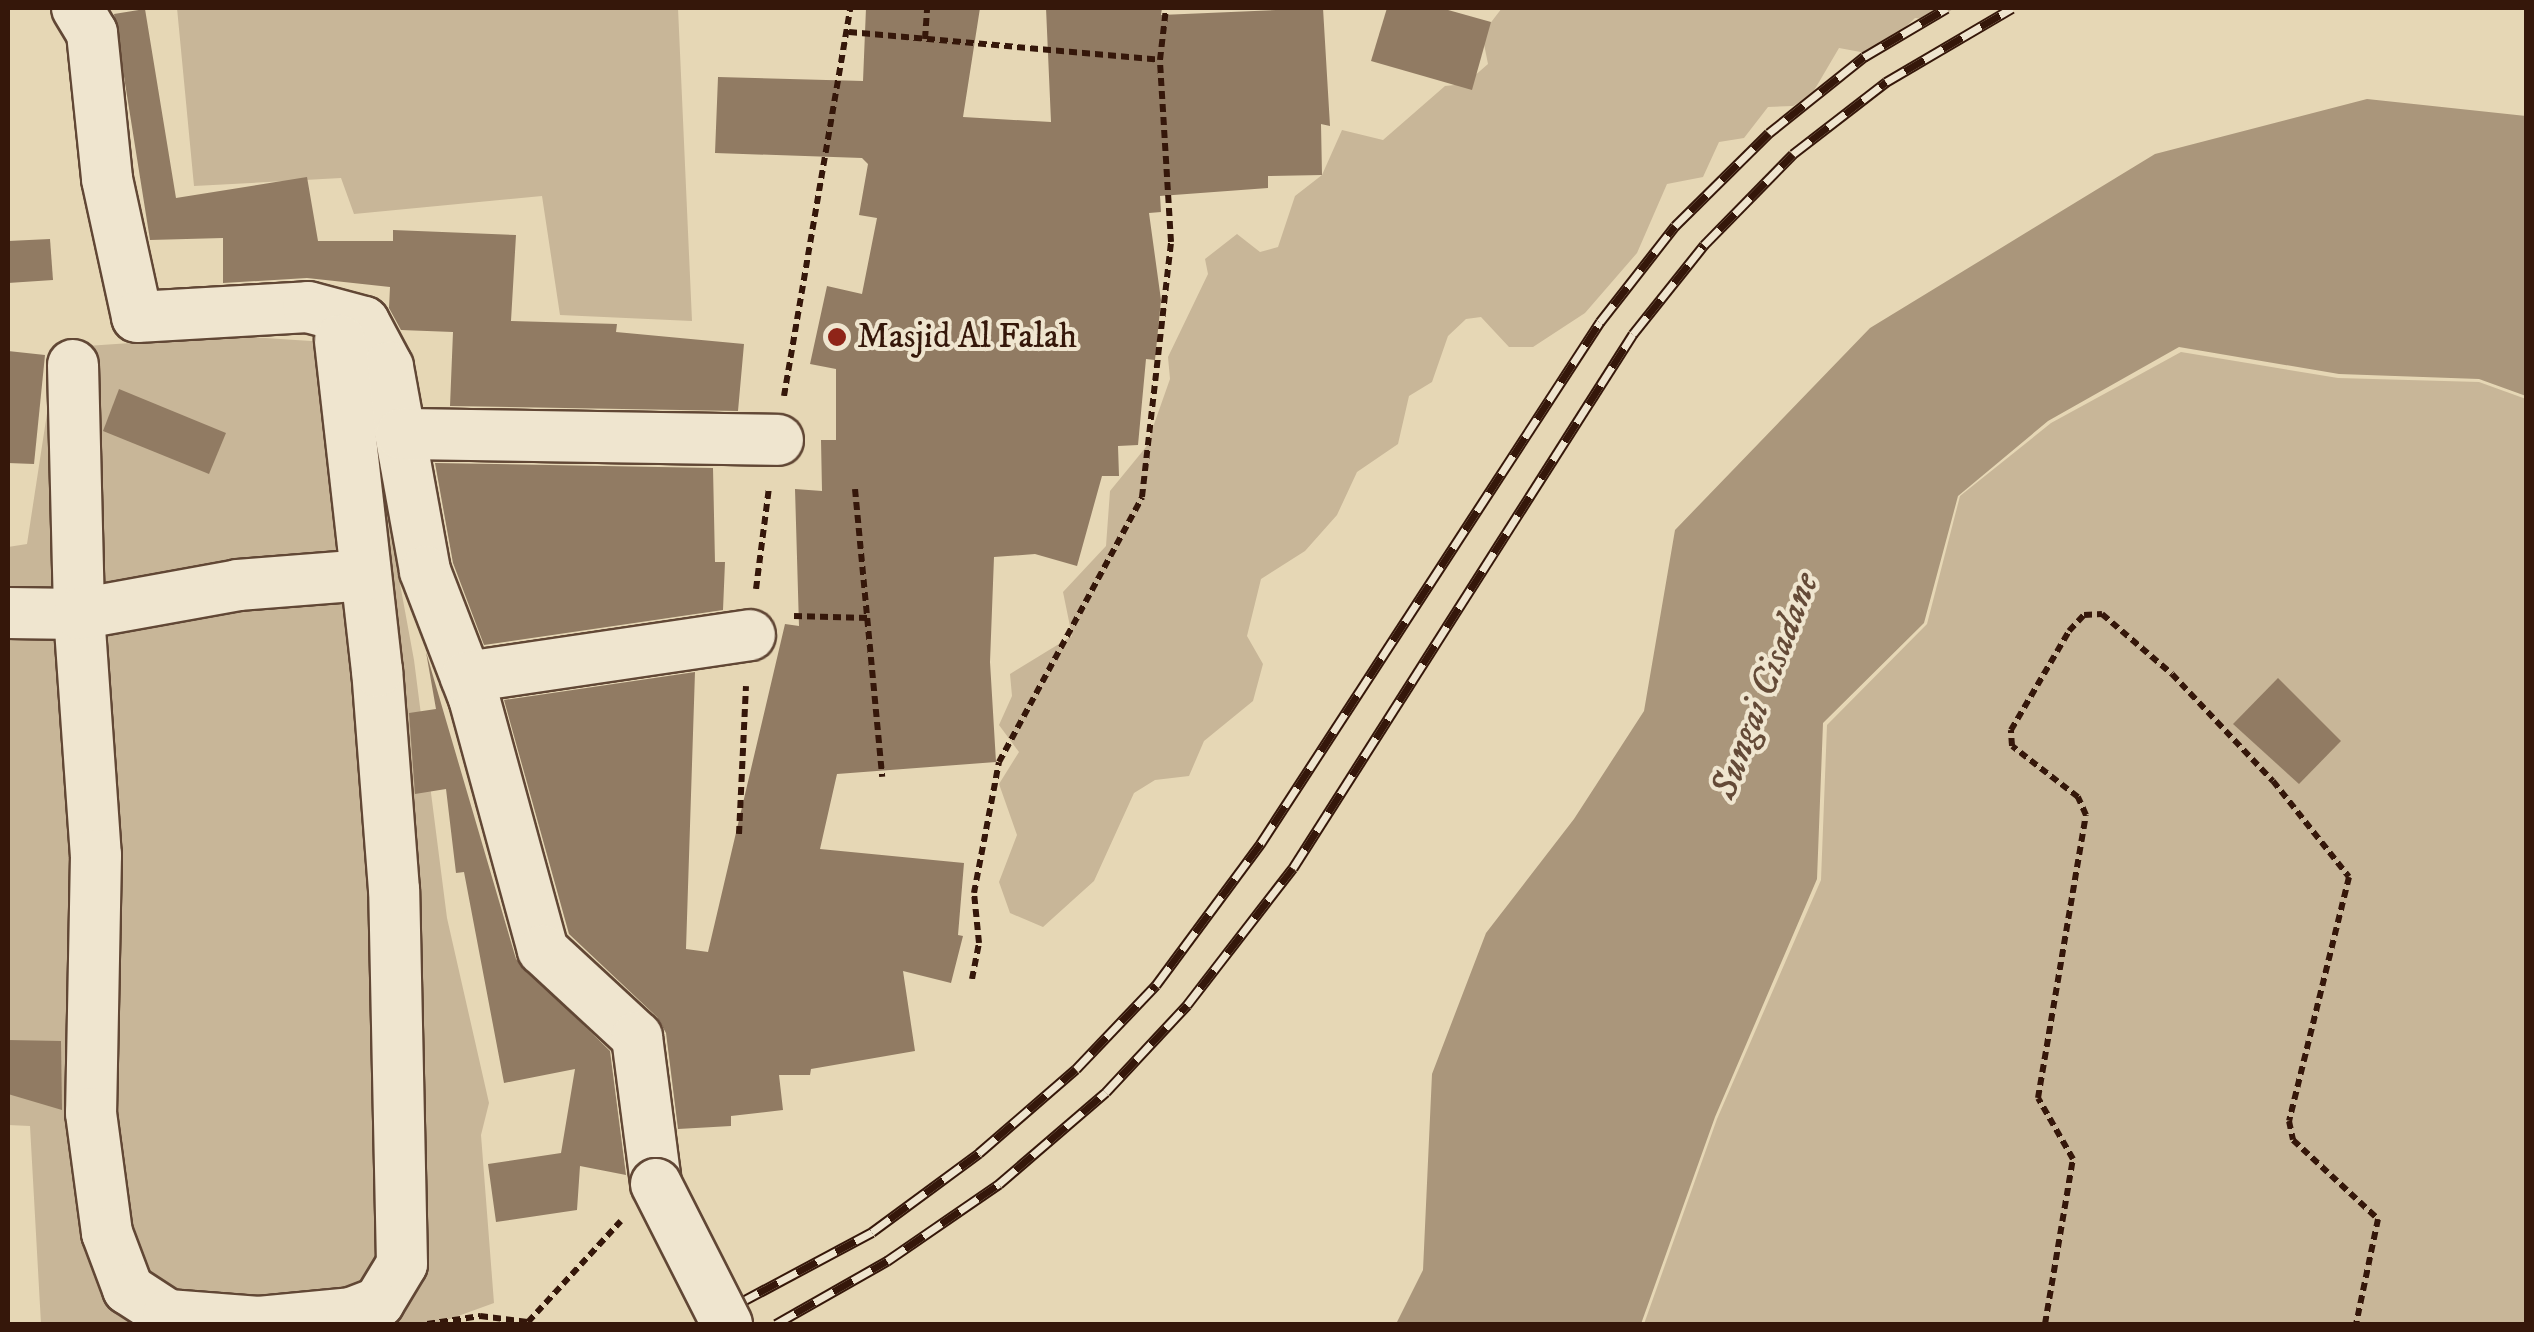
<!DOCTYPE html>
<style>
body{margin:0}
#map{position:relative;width:2534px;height:1332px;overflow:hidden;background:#e6d7b5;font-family:"IM FELL DW Pica",serif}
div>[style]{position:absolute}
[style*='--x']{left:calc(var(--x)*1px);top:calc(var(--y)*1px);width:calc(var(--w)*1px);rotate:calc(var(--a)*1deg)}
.green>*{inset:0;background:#c8b698}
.water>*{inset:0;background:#aa967b}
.building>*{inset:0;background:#917b63}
.path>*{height:6px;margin-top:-3px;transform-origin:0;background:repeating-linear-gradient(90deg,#35170a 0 8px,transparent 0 13px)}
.roads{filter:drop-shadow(2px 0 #614735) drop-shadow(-2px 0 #614735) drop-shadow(0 2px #614735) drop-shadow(0 -2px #614735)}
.minor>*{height:50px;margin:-25px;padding:0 25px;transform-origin:25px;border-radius:25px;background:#efe5cf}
.rail>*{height:11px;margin-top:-5.5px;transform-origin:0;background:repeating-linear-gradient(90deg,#efe5cf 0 22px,#35170a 0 44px);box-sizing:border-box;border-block:2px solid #35170a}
.bridges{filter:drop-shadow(2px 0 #614735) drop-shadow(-2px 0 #614735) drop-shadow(0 2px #614735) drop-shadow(0 -2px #614735)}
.minor-bridge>*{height:50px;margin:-25px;padding:0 25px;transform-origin:25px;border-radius:25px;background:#efe5cf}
.dots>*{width:28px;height:28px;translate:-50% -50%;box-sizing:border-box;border:5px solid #efe5cf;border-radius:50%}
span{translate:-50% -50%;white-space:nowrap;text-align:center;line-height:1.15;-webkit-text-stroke:8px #efe5cf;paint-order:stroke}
.poi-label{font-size:35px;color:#35170a}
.left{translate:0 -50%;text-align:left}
.water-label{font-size:38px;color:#644a37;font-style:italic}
.frame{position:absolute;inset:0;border:10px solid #35170a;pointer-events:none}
</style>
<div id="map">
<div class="green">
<i style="clip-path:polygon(177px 8px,678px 8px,692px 321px,560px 315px,542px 196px,354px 214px,341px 178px,194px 186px)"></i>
<i style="clip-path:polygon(1502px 8px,1954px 8px,1939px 20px,1915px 18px,1877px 55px,1839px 48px,1812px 94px,1793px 106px,1768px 107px,1744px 138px,1719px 142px,1703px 177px,1667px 184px,1637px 253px,1585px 313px,1533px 347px,1509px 347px,1481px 317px,1466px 319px,1448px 336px,1432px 382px,1409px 396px,1398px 444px,1357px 472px,1337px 515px,1305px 551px,1261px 579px,1247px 636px,1263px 664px,1253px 701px,1204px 741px,1189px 776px,1155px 780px,1134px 793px,1094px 881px,1043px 927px,1010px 913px,999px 882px,1017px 835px,999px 784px,1019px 752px,999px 725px,1012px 696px,1010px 674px,1072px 636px,1063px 592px,1106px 546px,1110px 491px,1146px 447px,1170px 379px,1168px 357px,1208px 274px,1205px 259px,1237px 234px,1260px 252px,1278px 247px,1295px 196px,1322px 175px,1342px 130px,1383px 140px,1445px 86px,1465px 84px,1488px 64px,1482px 34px)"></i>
<i style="clip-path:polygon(234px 336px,356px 344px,414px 660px,447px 918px,489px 1103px,481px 1135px,494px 1303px,436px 1324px,41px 1324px,30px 1126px,8px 1125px,8px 547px,27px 544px,57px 348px)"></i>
<i style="clip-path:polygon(2181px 352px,2338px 378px,2479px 382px,2526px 399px,2526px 1324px,1644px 1324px,1717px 1119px,1821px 880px,1827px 725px,1927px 624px,1960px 496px,2051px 423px)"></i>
</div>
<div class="water">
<i style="clip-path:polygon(2367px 99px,2526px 116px,2526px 396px,2479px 379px,2339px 374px,2179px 347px,2048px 421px,1958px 496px,1924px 623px,1823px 723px,1817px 879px,1715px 1117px,1641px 1324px,1396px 1324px,1423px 1270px,1432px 1074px,1486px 933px,1574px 819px,1644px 711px,1675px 530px,1870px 328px,2155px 154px)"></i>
</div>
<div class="building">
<i style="clip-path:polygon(866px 8px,980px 8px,963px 117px,1051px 122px,1046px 8px,1162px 8px,1161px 15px,1323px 8px,1330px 126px,1321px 124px,1322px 175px,1268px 176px,1268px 188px,1160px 196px,1161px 212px,1149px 213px,1161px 300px,1155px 360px,1146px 359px,1138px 445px,1118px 446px,1119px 476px,1102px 476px,1077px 566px,1035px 554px,994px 557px,990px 662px,996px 762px,837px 774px,820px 849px,964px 863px,958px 935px,963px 936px,951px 983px,903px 971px,915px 1051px,811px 1069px,810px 1075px,779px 1075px,783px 1110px,731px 1116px,731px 1126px,678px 1129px,666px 1033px,657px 1017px,569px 934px,504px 700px,695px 672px,686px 949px,708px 952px,785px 624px,799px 626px,795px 489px,822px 491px,821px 440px,836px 440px,836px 369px,810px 364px,827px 286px,862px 294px,877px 218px,859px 215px,868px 164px,862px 158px,715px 153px,718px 77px,863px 81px)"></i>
<i style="clip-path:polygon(1387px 8px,1441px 8px,1491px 22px,1472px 90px,1371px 61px)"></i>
<i style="clip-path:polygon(145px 9px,176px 198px,307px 177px,318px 241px,393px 241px,393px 230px,516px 235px,511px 321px,617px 324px,616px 332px,744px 344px,738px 411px,450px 406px,453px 332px,401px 330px,389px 308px,390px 287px,307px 278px,223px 283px,223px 238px,150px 240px,114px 14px)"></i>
<i style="clip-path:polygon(50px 239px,53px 280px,8px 283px,8px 241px)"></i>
<i style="clip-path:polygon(8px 351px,45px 355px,34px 464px,8px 463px)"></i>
<i style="clip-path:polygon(119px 389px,226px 433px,209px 474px,103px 431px)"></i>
<i style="clip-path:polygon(435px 463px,713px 468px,715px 562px,725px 562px,723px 610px,484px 645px,453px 563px)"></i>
<i style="clip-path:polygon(426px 652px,516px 959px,610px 1051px,626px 1175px,580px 1166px,577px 1210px,496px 1222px,488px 1164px,561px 1153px,575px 1069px,504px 1083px,464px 872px,456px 873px,446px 789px,415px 794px,409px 713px,436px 709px)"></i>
<i style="clip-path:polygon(2278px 678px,2341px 741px,2299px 784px,2233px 724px)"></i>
<i style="clip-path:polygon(8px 1040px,61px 1041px,62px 1110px,8px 1094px)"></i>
</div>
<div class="path">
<i style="--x:849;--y:32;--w:312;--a:5.1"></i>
<i style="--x:925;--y:39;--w:31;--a:-86"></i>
<i style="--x:784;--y:396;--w:394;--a:-80.3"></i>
<i style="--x:855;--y:489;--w:289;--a:84.6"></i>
<i style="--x:756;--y:589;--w:103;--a:-82.7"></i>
<i style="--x:794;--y:616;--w:74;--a:1.5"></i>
<i style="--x:739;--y:834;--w:148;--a:-87.3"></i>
<i style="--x:972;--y:979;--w:37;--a:-79"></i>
<i style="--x:979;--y:943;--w:50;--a:-95.7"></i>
<i style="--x:974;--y:893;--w:133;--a:-79.2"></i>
<i style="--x:999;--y:762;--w:301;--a:-61.6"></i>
<i style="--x:1142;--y:497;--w:257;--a:-83.5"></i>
<i style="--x:1171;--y:242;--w:182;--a:-93.5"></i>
<i style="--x:1160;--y:60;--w:52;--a:-83.4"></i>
<i style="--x:427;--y:1324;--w:54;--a:-8.6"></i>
<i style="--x:480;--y:1316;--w:48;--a:7.1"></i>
<i style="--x:528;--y:1322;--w:137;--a:-47.4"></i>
<i style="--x:2045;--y:1324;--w:167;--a:-80.4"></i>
<i style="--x:2073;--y:1159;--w:70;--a:-119.8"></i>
<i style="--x:2038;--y:1098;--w:287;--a:-80.4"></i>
<i style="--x:2086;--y:815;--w:20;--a:-114"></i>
<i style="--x:2078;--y:797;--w:83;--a:-142.3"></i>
<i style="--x:2012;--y:746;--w:16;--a:-94"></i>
<i style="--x:2011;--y:730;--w:115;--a:-59.6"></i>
<i style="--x:2069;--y:631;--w:22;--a:-47"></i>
<i style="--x:2084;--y:615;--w:18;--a:-3"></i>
<i style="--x:2102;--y:614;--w:92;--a:40.6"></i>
<i style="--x:2172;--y:674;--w:147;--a:46.7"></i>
<i style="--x:2273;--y:781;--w:122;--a:51.6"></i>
<i style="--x:2349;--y:877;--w:251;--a:103.8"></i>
<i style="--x:2289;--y:1121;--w:19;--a:78"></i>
<i style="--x:2293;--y:1140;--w:116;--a:42.9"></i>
<i style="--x:2378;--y:1219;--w:107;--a:101.8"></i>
</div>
<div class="roads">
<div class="minor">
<i style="--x:77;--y:8;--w:29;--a:59"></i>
<i style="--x:92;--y:33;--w:147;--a:84.1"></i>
<i style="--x:107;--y:179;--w:141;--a:77.7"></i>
<i style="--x:137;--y:317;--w:171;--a:-3.3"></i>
<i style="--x:308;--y:307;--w:58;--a:15"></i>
<i style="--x:364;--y:322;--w:51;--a:61.9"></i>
<i style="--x:388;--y:367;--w:207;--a:79.7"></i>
<i style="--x:425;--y:571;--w:136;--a:68.9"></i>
<i style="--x:474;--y:698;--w:261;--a:74.7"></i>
<i style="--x:543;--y:950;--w:128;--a:42.8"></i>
<i style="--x:637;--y:1037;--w:148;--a:82.6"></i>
<i style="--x:73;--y:365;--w:249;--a:88.6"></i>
<i style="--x:79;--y:614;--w:242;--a:86"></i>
<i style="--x:96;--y:855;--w:258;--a:91.1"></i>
<i style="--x:91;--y:1113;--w:121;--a:82.4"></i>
<i style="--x:107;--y:1233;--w:60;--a:69.4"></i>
<i style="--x:128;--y:1289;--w:48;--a:33"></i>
<i style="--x:168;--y:1315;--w:91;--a:4.4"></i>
<i style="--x:259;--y:1322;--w:92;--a:-5.6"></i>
<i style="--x:351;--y:1313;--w:30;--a:-21"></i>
<i style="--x:379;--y:1302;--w:44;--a:-58.8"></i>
<i style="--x:402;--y:1264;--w:374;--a:-91.2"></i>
<i style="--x:394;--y:890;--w:220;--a:-94.4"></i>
<i style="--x:377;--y:671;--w:333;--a:-96.4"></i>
<i style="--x:401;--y:434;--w:377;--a:0.9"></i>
<i style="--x:8;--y:613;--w:71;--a:0.8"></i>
<i style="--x:79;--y:614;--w:162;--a:-10.3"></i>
<i style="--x:238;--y:585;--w:128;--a:-4.5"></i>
<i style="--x:466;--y:677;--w:287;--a:-8.4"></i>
</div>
</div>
<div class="rail">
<i style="--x:700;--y:1324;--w:195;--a:-28.1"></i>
<i style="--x:872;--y:1232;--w:133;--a:-36.4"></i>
<i style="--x:979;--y:1153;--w:128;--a:-40.9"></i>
<i style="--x:1076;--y:1069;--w:116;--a:-46.4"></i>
<i style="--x:1156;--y:985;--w:177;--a:-53.5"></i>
<i style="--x:1261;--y:843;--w:622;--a:-56.95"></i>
<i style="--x:1600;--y:322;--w:122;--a:-52"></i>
<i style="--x:1675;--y:226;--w:132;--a:-44.7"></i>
<i style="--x:1769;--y:133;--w:122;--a:-38.7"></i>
<i style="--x:1864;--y:57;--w:96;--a:-30.6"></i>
<i style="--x:776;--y:1324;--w:128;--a:-29.6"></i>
<i style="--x:887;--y:1261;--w:136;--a:-34.5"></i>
<i style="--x:999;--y:1184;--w:141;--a:-40.7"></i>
<i style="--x:1106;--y:1092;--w:119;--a:-47"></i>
<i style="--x:1187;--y:1005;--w:173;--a:-52.3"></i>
<i style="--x:1293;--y:868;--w:633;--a:-57.51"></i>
<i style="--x:1633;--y:334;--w:114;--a:-51.4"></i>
<i style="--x:1704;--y:245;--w:127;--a:-45.6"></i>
<i style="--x:1793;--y:154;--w:118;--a:-37.7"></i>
<i style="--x:1886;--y:82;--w:146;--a:-30.4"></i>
</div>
<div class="bridges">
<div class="minor-bridge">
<i style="--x:656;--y:1184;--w:157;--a:63.1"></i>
</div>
</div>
<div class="dots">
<i style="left:837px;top:337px;background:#8f2418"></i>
</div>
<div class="poi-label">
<span class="left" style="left:857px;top:337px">Masjid Al Falah</span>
</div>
<div class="water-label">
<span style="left:1766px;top:686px;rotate:-69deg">Sungai Cisadane</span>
</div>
<div class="frame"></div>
</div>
